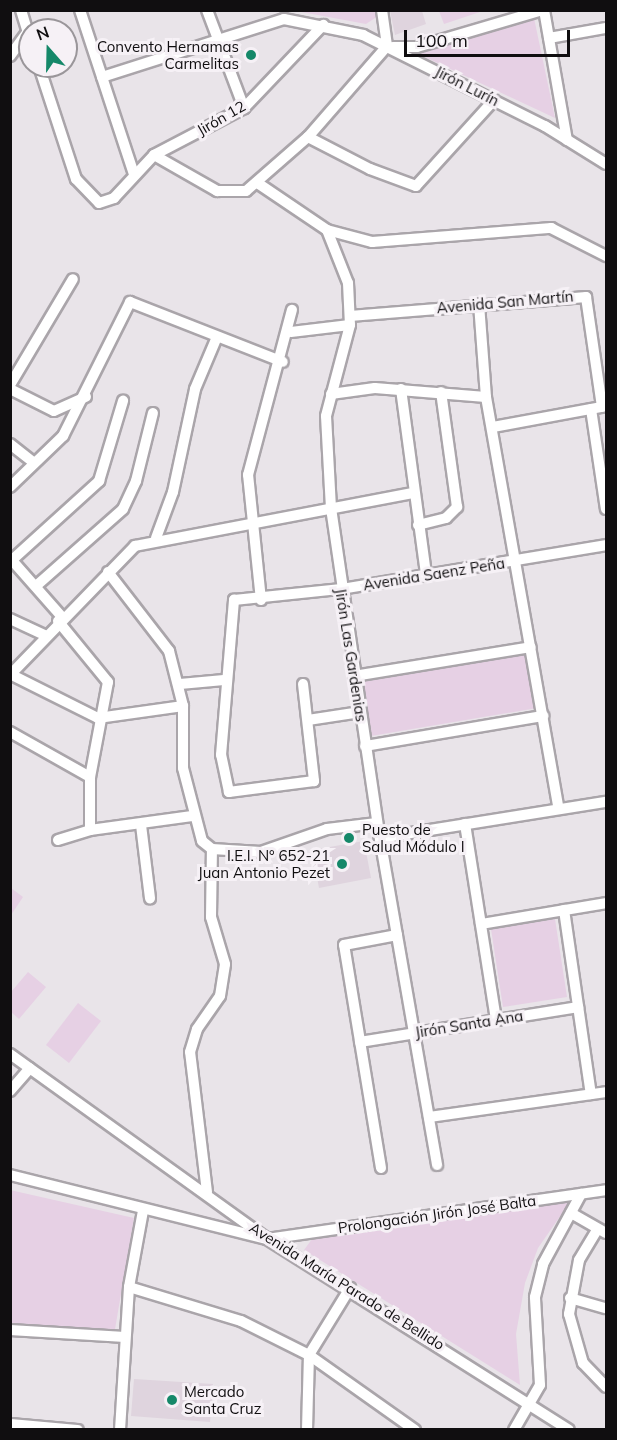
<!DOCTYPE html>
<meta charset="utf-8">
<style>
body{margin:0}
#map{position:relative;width:617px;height:1440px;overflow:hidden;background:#e9e4e9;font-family:Mulish,sans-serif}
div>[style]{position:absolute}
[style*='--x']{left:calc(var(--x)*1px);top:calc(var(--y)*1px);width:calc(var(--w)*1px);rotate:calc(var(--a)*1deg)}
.built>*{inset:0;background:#dfd4de}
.green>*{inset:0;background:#e6d0e4}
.roads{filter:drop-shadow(2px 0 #aaa5aa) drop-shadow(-2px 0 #aaa5aa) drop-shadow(0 2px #aaa5aa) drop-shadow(0 -2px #aaa5aa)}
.minor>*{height:10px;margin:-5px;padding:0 5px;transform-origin:5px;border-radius:5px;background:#fff}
.dots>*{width:16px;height:16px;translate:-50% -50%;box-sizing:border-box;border:3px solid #f6f1f6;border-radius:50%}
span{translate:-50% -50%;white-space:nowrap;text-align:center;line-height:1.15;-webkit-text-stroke:6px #f6f1f6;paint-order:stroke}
.poi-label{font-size:15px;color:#100e10}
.right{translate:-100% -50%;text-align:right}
.left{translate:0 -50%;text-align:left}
.street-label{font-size:15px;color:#100e10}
.frame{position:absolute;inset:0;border:12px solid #100e10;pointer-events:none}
.north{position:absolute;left:18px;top:18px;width:60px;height:60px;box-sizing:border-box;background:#f6f1f6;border:2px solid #9a969a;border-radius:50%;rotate:340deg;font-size:16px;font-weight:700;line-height:24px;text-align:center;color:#100e10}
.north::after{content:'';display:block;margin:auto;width:21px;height:27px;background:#158869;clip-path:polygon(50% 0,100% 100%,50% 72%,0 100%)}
.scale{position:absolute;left:404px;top:30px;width:166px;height:27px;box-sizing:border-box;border:3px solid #100e10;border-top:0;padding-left:8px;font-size:18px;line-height:21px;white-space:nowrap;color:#100e10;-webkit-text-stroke:4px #f6f1f6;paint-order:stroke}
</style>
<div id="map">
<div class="built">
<i style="clip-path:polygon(390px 11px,422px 11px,426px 24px,395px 35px)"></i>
<i style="clip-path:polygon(364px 841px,371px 878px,319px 888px,312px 850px)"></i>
<i style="clip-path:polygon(134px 1379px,213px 1384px,210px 1422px,131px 1416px)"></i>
</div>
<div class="green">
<i style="clip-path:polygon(486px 10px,444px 24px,439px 11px,439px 10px)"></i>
<i style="clip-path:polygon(296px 11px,376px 11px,378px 16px,366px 24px)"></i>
<i style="clip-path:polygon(534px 18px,555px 118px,412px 51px)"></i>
<i style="clip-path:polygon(528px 654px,537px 708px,371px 736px,362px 682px)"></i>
<i style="clip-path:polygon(11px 888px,23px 897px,11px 915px)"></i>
<i style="clip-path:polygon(555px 919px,567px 997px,503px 1007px,491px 929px)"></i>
<i style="clip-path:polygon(28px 972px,46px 987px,19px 1019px,11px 1012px,11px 992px)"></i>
<i style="clip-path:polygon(78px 1003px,101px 1021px,69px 1063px,46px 1045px)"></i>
<i style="clip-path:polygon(10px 1190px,134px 1218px,114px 1335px,11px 1327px)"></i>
<i style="clip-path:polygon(570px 1202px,538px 1248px,525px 1283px,516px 1334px,520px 1385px,304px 1250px,312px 1239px)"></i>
</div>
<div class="roads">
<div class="minor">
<i style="--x:21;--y:10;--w:31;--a:73"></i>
<i style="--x:80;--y:10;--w:173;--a:71.8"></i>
<i style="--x:207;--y:10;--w:105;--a:69.3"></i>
<i style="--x:382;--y:10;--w:36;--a:82"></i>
<i style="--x:544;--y:10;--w:132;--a:80"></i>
<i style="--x:284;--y:19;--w:81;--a:11.4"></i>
<i style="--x:363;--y:35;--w:203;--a:26.6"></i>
<i style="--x:545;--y:126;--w:72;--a:31.9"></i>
<i style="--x:549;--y:38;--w:58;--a:-10"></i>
<i style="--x:393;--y:47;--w:24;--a:0"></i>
<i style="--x:417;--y:47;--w:131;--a:-16.4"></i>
<i style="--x:10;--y:56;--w:29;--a:-54"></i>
<i style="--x:39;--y:66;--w:119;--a:71.9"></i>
<i style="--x:76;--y:179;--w:33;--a:46"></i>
<i style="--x:99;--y:203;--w:16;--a:-18"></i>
<i style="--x:114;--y:198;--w:59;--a:-47.1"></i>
<i style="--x:154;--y:155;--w:102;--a:-27.6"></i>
<i style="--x:244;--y:108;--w:115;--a:-46.4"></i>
<i style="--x:102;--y:77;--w:191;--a:-17.7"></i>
<i style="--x:308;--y:137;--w:70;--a:27.3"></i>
<i style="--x:370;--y:169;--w:49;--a:20.3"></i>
<i style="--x:416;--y:186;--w:116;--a:-47.8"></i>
<i style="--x:154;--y:155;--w:73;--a:29.7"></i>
<i style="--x:217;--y:191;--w:29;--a:0"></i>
<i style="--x:246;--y:191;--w:82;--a:-41.1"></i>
<i style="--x:308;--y:137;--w:121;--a:-49"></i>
<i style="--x:259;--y:184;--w:82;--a:34.1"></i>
<i style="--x:327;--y:230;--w:57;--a:68.4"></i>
<i style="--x:348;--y:283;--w:42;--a:87.3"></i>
<i style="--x:350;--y:325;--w:94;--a:104.8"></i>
<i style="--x:326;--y:416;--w:92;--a:86.9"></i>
<i style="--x:331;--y:508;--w:334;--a:81.6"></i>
<i style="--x:380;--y:838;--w:332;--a:80.1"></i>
<i style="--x:327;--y:230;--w:47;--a:14.9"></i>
<i style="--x:372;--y:242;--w:180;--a:-4.5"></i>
<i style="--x:551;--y:228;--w:62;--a:27"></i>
<i style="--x:479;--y:304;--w:93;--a:85.7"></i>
<i style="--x:486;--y:397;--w:418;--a:80"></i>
<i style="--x:350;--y:316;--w:237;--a:-4.6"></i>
<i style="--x:586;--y:297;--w:111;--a:81.7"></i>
<i style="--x:291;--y:332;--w:59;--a:-6.8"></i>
<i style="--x:10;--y:385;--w:123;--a:-59.3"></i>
<i style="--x:10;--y:389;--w:49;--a:26.6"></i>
<i style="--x:54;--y:411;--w:35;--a:-24"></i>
<i style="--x:401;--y:389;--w:188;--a:82.3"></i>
<i style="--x:331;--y:394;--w:44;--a:-7.8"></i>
<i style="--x:375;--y:388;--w:111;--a:4.6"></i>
<i style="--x:591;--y:409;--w:101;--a:81.5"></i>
<i style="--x:493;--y:427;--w:115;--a:-10.5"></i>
<i style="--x:10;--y:444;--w:29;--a:38"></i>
<i style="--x:10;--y:487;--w:74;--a:-43.9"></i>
<i style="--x:63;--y:436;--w:150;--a:-63.4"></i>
<i style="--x:130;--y:302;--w:164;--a:21.4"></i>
<i style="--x:418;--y:525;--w:29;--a:-14"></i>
<i style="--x:446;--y:518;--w:16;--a:-45"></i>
<i style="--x:457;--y:507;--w:116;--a:-97.9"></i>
<i style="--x:156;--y:538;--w:49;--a:-69.7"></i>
<i style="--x:173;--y:492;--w:105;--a:-77.9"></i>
<i style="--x:195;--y:389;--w:56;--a:-67.1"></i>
<i style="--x:10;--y:558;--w:79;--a:48.6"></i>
<i style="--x:12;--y:560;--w:118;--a:-42.2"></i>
<i style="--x:99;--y:481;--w:84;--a:-73.3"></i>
<i style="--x:108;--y:572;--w:100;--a:52.3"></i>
<i style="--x:169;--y:651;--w:57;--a:75.7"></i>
<i style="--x:183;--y:706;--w:62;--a:90"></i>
<i style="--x:183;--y:768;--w:75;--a:75.4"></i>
<i style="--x:202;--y:841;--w:13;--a:39"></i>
<i style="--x:212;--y:849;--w:49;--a:3.5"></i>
<i style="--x:261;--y:852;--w:70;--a:-19.2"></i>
<i style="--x:327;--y:829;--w:50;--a:-6.8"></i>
<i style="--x:36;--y:586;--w:116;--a:-41.5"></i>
<i style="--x:123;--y:509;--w:31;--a:-65"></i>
<i style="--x:136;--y:481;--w:70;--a:-76"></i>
<i style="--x:261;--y:600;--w:126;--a:-95.9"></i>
<i style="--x:248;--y:475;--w:171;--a:-75.1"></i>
<i style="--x:10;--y:619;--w:38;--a:25"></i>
<i style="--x:58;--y:621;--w:79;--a:50.7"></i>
<i style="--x:108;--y:682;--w:97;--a:100.7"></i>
<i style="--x:90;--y:777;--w:53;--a:90"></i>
<i style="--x:10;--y:674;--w:98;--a:26.6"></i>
<i style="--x:98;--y:718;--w:86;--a:-8"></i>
<i style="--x:10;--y:675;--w:180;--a:-45.9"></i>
<i style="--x:135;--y:546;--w:283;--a:-10.8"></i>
<i style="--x:354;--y:676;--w:179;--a:-9.3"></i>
<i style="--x:180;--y:684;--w:44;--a:-5.2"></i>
<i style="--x:303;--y:684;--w:98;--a:83.5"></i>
<i style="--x:314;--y:781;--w:86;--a:172.6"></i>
<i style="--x:229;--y:792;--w:38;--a:-102"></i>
<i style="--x:221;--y:755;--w:156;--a:-85.2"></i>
<i style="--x:234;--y:600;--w:108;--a:-5.9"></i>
<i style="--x:341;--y:589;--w:269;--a:-9.4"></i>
<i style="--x:308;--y:720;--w:53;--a:-8.7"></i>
<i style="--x:10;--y:732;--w:92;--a:29.4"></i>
<i style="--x:365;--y:746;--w:181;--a:-9.6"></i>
<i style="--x:465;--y:824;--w:198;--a:81"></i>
<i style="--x:141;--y:825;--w:74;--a:83"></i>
<i style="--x:380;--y:838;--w:229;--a:-9.1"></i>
<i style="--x:58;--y:840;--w:34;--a:-17"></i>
<i style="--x:90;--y:830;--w:103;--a:-7.8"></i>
<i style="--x:564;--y:910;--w:186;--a:81.7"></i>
<i style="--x:481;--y:924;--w:127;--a:-9.5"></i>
<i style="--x:360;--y:1042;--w:221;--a:-9.1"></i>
<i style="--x:10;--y:1054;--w:317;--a:35.7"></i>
<i style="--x:267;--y:1239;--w:357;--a:32.3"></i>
<i style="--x:10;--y:1091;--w:30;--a:-49"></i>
<i style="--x:429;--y:1117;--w:179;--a:-8"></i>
<i style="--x:381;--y:1168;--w:226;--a:-99.4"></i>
<i style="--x:344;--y:945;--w:54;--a:-10.7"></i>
<i style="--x:10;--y:1175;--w:265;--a:14"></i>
<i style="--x:267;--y:1239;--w:343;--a:-8.2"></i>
<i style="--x:207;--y:1192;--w:141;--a:-96.9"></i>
<i style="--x:190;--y:1052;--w:24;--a:-73"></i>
<i style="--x:197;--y:1029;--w:40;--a:-55.1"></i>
<i style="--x:220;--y:996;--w:32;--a:-81"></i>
<i style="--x:225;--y:964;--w:49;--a:-106.6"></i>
<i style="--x:211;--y:917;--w:68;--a:-89.2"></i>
<i style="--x:571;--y:1213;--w:40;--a:29.7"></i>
<i style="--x:597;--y:1230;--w:35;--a:121"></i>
<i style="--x:579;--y:1260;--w:55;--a:100.5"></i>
<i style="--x:569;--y:1314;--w:51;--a:74.1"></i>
<i style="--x:583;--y:1363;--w:33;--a:46"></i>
<i style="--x:129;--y:1287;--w:117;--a:16.9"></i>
<i style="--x:241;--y:1321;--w:76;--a:26.6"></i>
<i style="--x:309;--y:1355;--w:130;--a:35.3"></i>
<i style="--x:570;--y:1298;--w:37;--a:16"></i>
<i style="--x:10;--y:1330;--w:115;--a:3.5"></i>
<i style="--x:10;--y:1424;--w:68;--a:5"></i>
<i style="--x:120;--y:1430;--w:143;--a:-86.4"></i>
<i style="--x:129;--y:1287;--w:77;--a:-79.6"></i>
<i style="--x:307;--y:1430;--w:75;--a:-88.5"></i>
<i style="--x:309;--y:1355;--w:79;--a:-58.5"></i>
<i style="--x:514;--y:1430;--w:52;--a:-60"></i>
<i style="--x:540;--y:1385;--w:88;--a:-93.3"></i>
<i style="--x:535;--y:1297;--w:34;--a:-76"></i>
<i style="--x:543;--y:1264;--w:80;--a:-61.5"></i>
</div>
</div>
<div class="dots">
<i style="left:251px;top:55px;background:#158869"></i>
<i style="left:349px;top:838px;background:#158869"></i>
<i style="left:342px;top:864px;background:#158869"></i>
<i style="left:172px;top:1400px;background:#158869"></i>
</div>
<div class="poi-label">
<span class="right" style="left:239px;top:55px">Convento Hernamas<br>Carmelitas</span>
<span class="left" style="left:362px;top:838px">Puesto de<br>Salud Módulo I</span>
<span class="right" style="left:330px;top:864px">I.E.I. N° 652-21<br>Juan Antonio Pezet</span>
<span class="left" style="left:184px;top:1400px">Mercado<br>Santa Cruz</span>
</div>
<div class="street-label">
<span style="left:467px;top:86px;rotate:27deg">Jirón Lurín</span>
<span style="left:221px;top:118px;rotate:-30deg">Jirón 12</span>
<span style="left:505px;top:302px;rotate:-5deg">Avenida San Martín</span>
<span style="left:434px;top:574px;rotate:-9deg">Avenida Saenz Peña</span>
<span style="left:351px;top:655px;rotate:81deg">Jirón Las Gardenias</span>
<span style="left:469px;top:1024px;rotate:-9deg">Jirón Santa Ana</span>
<span style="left:437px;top:1214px;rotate:-8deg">Prolongación Jirón José Balta</span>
<span style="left:347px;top:1286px;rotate:32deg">Avenida María Parado de Bellido</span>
</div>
<div class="frame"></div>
<div class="north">N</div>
<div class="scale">100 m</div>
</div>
